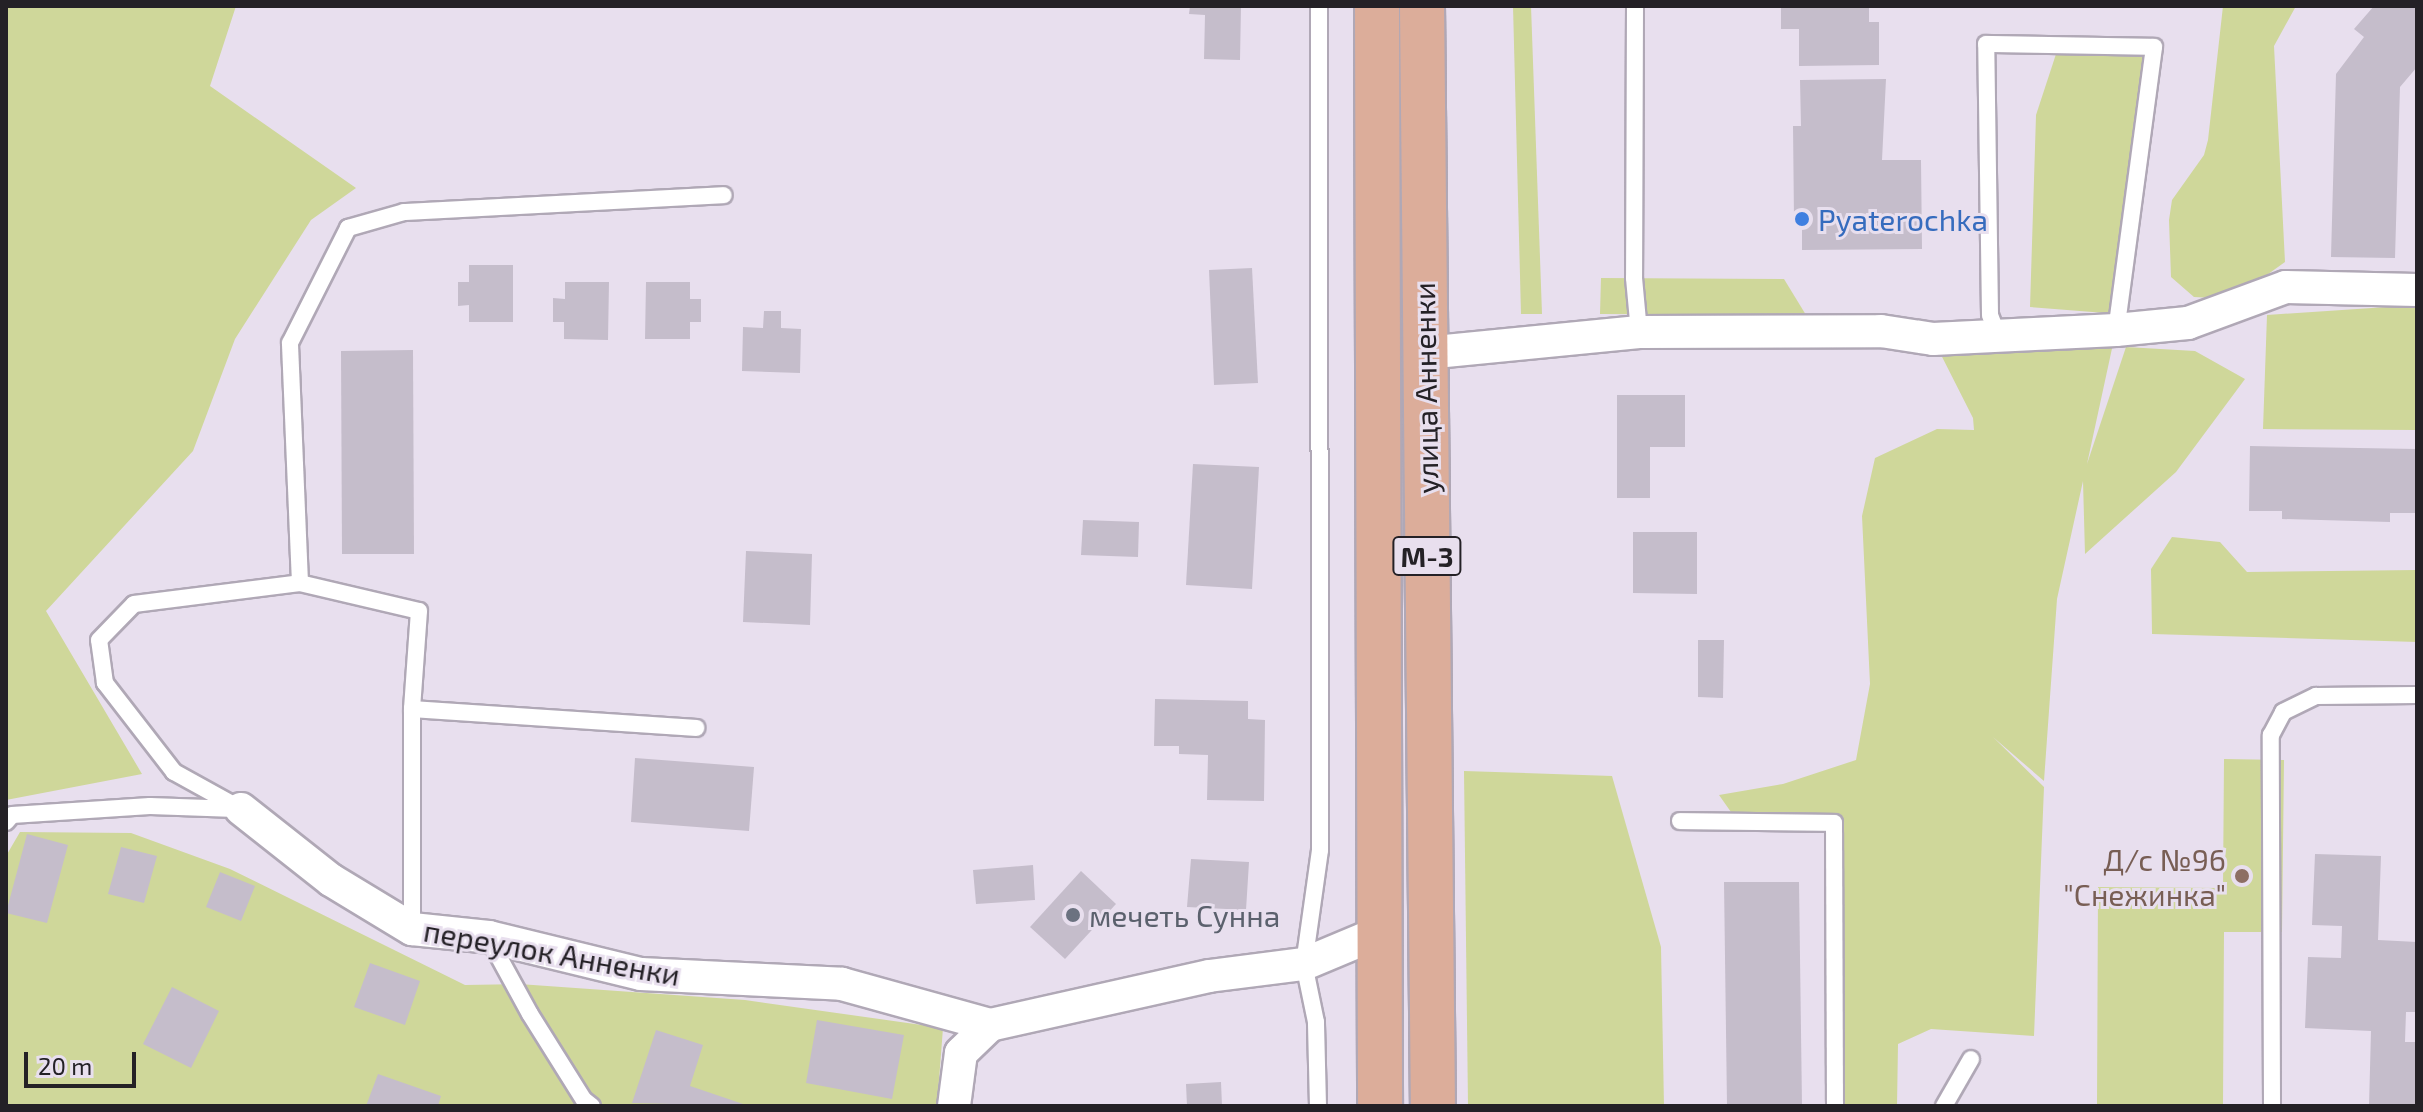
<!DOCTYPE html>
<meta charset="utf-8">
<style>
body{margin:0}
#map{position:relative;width:2423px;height:1112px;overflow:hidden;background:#e8dfee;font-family:"Exo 2",sans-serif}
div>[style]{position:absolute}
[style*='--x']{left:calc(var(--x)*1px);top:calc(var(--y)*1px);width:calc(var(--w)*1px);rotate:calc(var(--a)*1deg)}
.green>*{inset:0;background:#cfd79a}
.building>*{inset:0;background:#c5bdcb}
.roads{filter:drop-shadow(2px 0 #b0a8b6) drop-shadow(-2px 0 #b0a8b6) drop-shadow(0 2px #b0a8b6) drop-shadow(0 -2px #b0a8b6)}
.lane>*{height:16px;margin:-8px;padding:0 8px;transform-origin:8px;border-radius:8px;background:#fff}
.street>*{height:32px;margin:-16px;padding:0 16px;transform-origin:16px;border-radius:16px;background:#fff}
.primary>*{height:44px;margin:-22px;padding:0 22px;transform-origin:22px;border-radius:22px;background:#dcad9a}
.dots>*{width:22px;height:22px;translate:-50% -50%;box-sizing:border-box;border:4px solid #e8dfee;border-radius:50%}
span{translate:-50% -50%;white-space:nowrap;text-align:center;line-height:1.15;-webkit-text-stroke:6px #e8dfee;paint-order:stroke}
.shield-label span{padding:2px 6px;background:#e8dfee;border:2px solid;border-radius:6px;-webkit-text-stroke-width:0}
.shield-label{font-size:28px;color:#242126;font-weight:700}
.shop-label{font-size:30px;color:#366cbe}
.left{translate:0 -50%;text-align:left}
.street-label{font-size:30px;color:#242126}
.education-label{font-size:30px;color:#785e54}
.right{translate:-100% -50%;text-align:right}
.worship-label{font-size:30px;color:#5b616d}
.frame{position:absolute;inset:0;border:8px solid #242126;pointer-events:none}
.scale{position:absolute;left:24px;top:1052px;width:112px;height:36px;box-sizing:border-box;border:4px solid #242126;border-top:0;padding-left:10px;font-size:24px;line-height:28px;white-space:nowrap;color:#242126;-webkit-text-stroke:6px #e8dfee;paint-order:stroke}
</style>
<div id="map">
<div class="green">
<i style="clip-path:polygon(6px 6px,236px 6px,210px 86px,356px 188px,311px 220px,235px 339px,193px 451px,46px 611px,142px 774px,6px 800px)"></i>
<i style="clip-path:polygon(1513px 6px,1531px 6px,1542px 314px,1521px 314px)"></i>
<i style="clip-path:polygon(2223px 6px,2296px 6px,2274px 46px,2285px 262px,2264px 277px,2213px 298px,2194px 297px,2171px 277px,2169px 220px,2172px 200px,2204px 155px,2208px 140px)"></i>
<i style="clip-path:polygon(2154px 47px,2118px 314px,2030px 307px,2036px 115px,2057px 51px)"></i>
<i style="clip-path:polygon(1601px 278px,1784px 279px,1806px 315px,1600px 314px)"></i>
<i style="clip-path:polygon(2417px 305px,2417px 430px,2263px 429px,2267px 315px)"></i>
<i style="clip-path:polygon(2116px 330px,2087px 464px,2126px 347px,2195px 351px,2245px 379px,2176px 472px,2085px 554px,2083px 481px,2057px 599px,2044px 781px,1993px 737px,2044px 787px,2034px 1036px,1931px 1029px,1898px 1044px,1897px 1106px,1834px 1106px,1834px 824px,1738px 822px,1719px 795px,1783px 784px,1856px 760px,1870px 684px,1862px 516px,1875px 458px,1937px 429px,1974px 430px,1973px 418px,1933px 339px)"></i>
<i style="clip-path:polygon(2172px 537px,2220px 542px,2247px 572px,2417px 570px,2417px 642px,2152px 634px,2151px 569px)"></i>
<i style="clip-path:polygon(2224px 759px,2284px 760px,2282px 932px,2224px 932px,2223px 1106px,2097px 1106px,2098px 887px,2223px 888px)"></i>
<i style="clip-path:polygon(1464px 771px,1612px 776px,1661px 947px,1664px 1106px,1468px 1106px)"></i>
<i style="clip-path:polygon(20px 832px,131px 833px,230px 869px,465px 985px,519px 984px,745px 1000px,943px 1028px,937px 1106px,6px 1106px,6px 856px)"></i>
</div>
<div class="building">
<i style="clip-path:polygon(1190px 6px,1241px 6px,1240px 60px,1204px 59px,1205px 15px,1189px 14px)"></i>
<i style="clip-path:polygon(1781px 6px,1869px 6px,1869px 22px,1879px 22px,1879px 65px,1799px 66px,1799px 29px,1781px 29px)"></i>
<i style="clip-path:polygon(2374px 6px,2417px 6px,2417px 67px,2400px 87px,2395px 258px,2331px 257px,2336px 74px,2364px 37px,2354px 29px)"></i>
<i style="clip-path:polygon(1886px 79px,1882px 160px,1921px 160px,1922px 249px,1802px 250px,1802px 219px,1794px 220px,1793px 126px,1801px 126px,1800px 80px)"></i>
<i style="clip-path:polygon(469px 265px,513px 265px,513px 322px,469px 322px,469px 305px,458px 306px,458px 282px,469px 282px)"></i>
<i style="clip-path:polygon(1252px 268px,1258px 383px,1214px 385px,1209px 270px)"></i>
<i style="clip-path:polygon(565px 282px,609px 282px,608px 340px,564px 339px,564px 322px,553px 322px,553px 298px,565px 299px)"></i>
<i style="clip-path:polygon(646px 282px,690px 282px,690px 299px,701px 299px,701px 322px,690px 322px,690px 339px,645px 339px)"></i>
<i style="clip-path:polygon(764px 311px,781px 311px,781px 328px,801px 329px,800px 373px,742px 371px,743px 327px,763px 328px)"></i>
<i style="clip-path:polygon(413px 350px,414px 554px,342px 554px,341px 351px)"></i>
<i style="clip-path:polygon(1617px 395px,1685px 395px,1685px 447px,1650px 447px,1650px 498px,1617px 498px)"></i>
<i style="clip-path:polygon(2250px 446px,2417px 449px,2417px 513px,2390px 513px,2390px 522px,2282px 519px,2282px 511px,2249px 511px)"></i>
<i style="clip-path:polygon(1193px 464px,1259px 467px,1252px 589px,1186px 585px)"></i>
<i style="clip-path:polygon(1083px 520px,1139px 522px,1138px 557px,1081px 555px)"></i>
<i style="clip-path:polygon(1633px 532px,1697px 532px,1697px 594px,1633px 593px)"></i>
<i style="clip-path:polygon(746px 551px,812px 554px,810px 625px,743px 622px)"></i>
<i style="clip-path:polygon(1698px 640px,1724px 640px,1723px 698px,1698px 697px)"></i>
<i style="clip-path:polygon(1155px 699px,1248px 701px,1248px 719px,1265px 720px,1264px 801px,1207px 800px,1208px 755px,1179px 754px,1179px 746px,1154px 746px)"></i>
<i style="clip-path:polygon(635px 758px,754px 767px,749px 831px,631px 822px)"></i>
<i style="clip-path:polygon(27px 834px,68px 845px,47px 923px,6px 913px)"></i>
<i style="clip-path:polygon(121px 847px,157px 856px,144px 903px,108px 894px)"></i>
<i style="clip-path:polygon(2315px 854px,2381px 856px,2378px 940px,2417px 942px,2417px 1012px,2406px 1012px,2405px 1042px,2417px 1042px,2417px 1106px,2369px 1106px,2371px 1031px,2305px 1028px,2308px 957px,2341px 958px,2342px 926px,2312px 925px)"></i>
<i style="clip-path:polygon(1191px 859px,1249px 862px,1246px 910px,1187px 907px)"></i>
<i style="clip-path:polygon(1033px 865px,1035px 900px,976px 904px,973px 870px)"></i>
<i style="clip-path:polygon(1081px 871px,1116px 904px,1065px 959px,1030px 927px)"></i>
<i style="clip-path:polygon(220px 872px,255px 886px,241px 921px,206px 907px)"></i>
<i style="clip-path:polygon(1724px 882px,1799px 882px,1802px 1106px,1727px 1106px)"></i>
<i style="clip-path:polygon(370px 963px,420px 981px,405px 1025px,354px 1007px)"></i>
<i style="clip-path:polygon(172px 987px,219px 1011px,191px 1068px,143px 1044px)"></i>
<i style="clip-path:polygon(817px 1020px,904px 1035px,892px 1099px,806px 1083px)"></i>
<i style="clip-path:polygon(656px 1030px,703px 1045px,690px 1086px,749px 1106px,632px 1103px)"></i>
<i style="clip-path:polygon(378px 1074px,441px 1096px,438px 1106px,366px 1106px)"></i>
<i style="clip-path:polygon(1221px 1082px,1222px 1106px,1187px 1106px,1186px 1084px)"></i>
</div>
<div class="roads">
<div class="lane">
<i style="--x:1635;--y:6;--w:272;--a:90.2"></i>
<i style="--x:1634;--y:278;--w:54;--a:84.7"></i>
<i style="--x:1998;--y:336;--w:22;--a:-111"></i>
<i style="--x:1990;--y:315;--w:271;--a:-90.8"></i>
<i style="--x:1986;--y:44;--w:168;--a:1"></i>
<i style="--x:2154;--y:47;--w:286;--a:97.6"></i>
<i style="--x:300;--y:583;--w:240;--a:-92.4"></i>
<i style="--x:290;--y:343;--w:129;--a:-63.2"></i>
<i style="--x:348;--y:228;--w:58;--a:-15.9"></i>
<i style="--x:404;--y:212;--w:320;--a:-3"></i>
<i style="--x:412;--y:709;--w:285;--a:3.8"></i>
<i style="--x:241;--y:809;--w:77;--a:-151.1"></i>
<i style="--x:174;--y:772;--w:113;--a:-127.8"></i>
<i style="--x:105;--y:683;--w:43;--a:-97.9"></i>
<i style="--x:99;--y:640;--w:50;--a:-45.8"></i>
<i style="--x:134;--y:604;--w:167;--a:-7.2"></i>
<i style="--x:300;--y:583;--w:122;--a:13.2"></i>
<i style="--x:419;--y:611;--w:98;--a:94.1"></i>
<i style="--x:412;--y:709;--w:220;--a:90"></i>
<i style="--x:1680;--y:821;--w:154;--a:0.7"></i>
<i style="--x:1834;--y:823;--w:283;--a:89.8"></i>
<i style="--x:6;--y:822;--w:9;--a:-49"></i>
<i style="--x:12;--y:815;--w:138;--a:-3.7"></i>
<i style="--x:150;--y:806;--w:86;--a:2"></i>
<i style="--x:489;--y:939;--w:85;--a:61.3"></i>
<i style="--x:530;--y:1014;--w:102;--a:57.9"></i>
<i style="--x:584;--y:1100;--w:10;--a:37"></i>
<i style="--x:1318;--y:1106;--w:84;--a:-91.4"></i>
<i style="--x:1316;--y:1022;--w:59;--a:-101.7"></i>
<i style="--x:1304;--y:964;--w:115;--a:-82"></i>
<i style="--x:1320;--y:850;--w:844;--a:-90.07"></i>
<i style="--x:1944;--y:1106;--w:54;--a:-60.1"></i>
<i style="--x:2272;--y:1106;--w:371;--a:-90.2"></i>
<i style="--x:2271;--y:735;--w:26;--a:-62"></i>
<i style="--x:2283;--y:712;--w:37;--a:-26"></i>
<i style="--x:2316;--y:696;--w:101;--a:-0.6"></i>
</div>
<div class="street">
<i style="--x:1425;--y:353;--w:215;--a:-5.6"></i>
<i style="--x:1639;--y:332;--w:242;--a:-0.2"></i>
<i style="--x:1881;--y:331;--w:53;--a:8.7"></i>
<i style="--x:1933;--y:339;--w:183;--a:-2.8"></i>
<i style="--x:2116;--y:330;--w:72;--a:-5.6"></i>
<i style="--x:2188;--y:323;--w:104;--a:-20.2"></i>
<i style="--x:2286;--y:287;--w:131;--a:1.3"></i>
<i style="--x:241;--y:809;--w:115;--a:38.3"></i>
<i style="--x:331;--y:880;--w:95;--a:31.2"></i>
<i style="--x:412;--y:929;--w:77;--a:5.9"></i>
<i style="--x:489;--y:937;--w:156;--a:13.7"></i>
<i style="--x:641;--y:974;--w:201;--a:2.8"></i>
<i style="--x:842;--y:984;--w:154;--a:15.5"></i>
<i style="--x:954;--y:1106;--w:53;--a:-82.5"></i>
<i style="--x:961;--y:1053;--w:40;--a:-44"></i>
<i style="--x:990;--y:1025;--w:224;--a:-12.6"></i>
<i style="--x:1209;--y:976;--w:96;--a:-7.2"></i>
<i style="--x:1304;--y:964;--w:80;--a:-22.7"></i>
</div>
<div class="primary">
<i style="--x:1377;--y:6;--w:1100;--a:89.84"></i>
<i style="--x:1422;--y:6;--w:1100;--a:89.43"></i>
</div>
</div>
<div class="dots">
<i style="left:1802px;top:219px;background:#3f7fe0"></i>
<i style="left:2242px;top:876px;background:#8d6e63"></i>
<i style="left:1073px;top:915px;background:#6b7280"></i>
</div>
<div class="shield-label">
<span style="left:1427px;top:556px">М-3</span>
</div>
<div class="shop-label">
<span class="left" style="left:1818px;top:219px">Pyaterochka</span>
</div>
<div class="street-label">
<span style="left:1425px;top:388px;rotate:-91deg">улица Анненки</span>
<span style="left:552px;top:952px;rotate:10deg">переулок Анненки</span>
</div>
<div class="education-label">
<span class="right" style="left:2226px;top:876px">Д/с №96<br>"Снежинка"</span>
</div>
<div class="worship-label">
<span class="left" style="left:1089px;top:915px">мечеть Сунна</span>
</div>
<div class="frame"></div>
<div class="scale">20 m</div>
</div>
